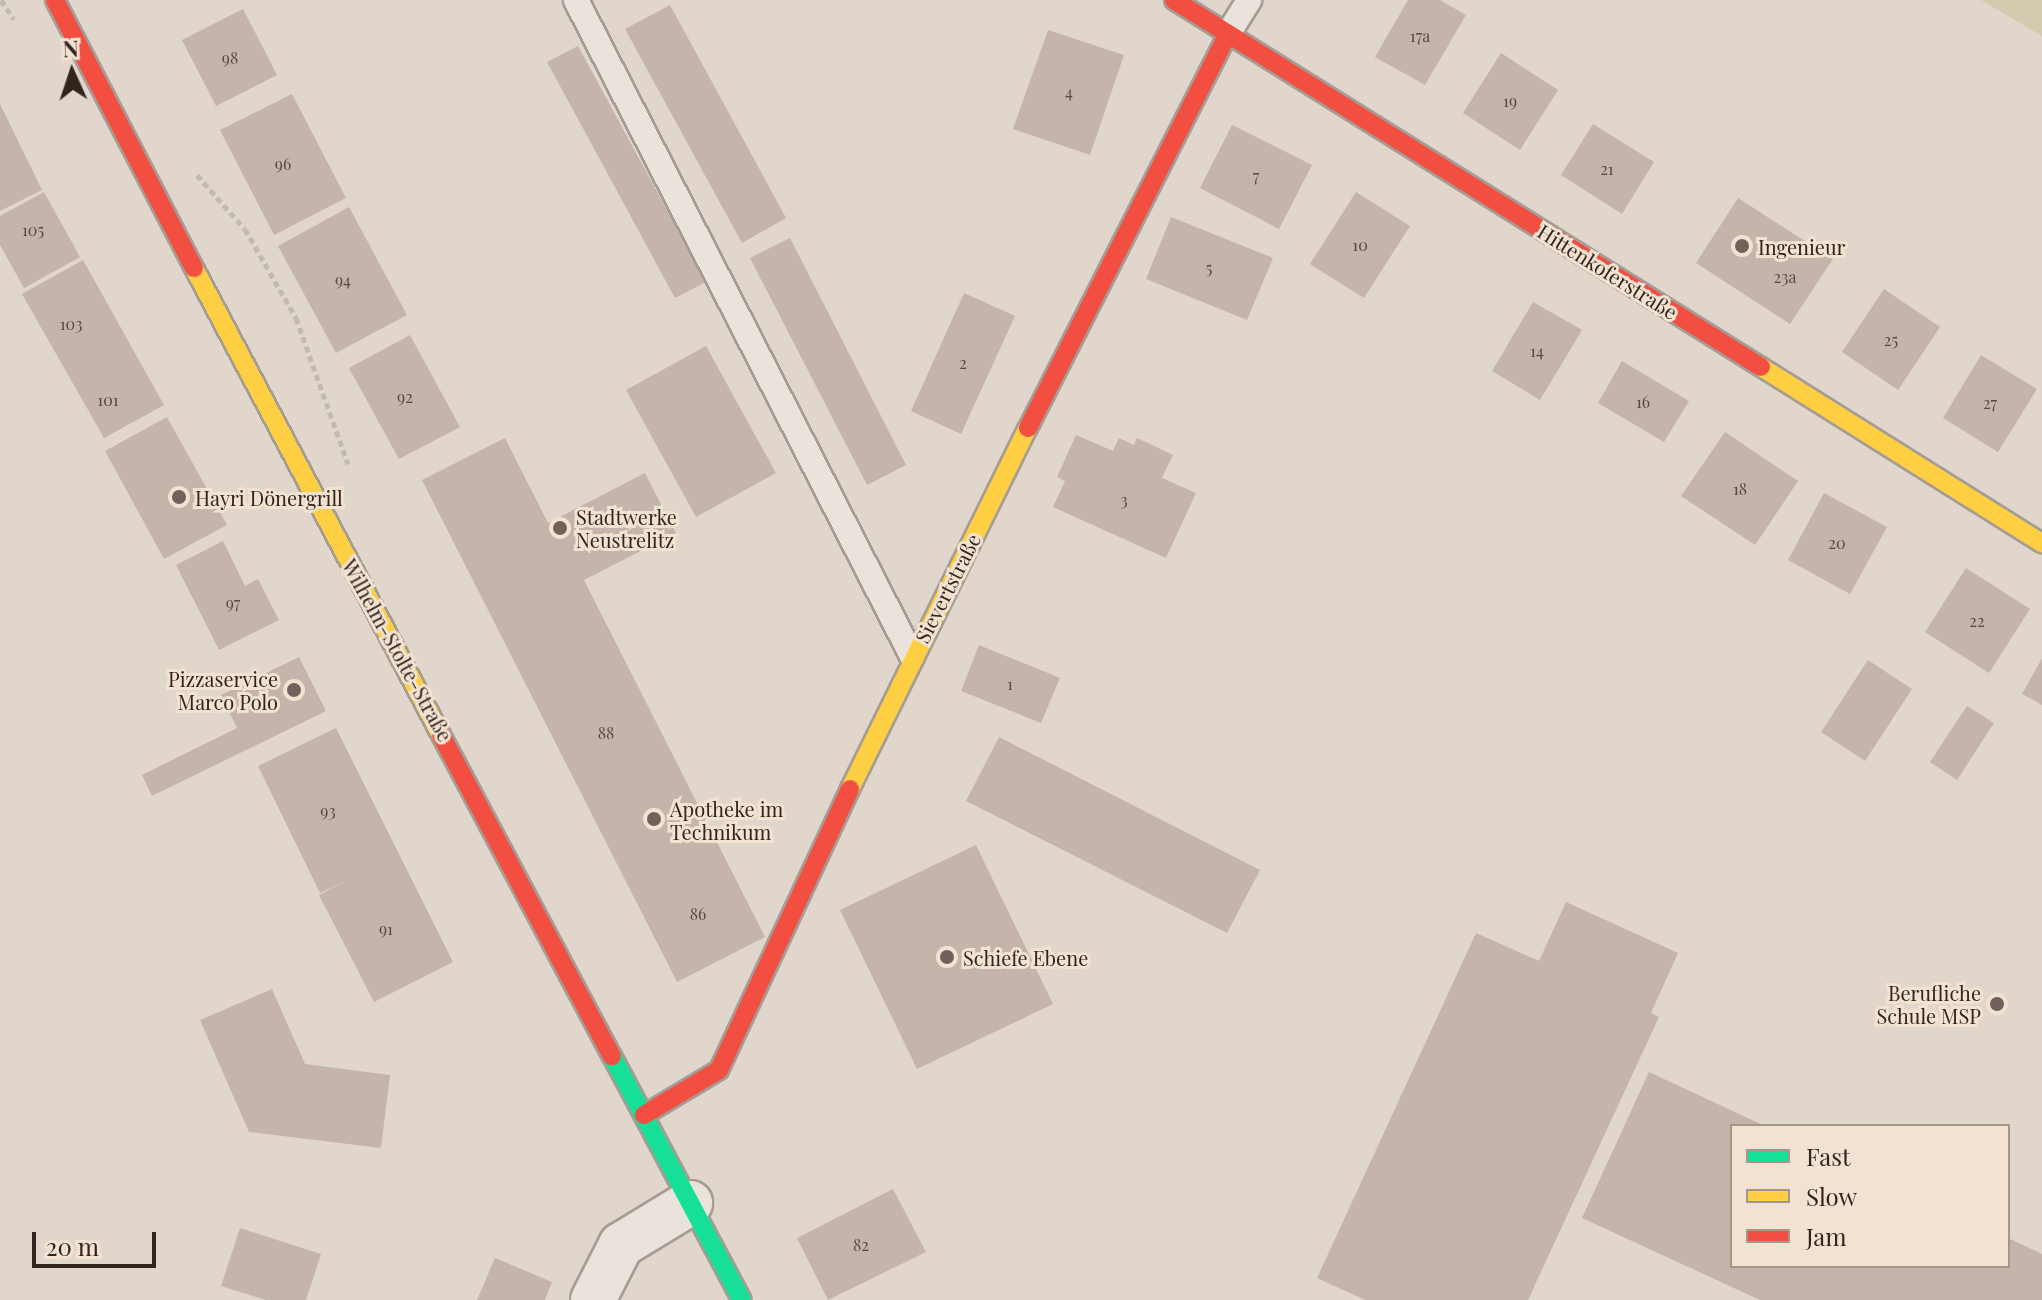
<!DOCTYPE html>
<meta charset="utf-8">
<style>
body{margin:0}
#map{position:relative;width:2042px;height:1300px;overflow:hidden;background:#e0d6cb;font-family:"Playfair Display",serif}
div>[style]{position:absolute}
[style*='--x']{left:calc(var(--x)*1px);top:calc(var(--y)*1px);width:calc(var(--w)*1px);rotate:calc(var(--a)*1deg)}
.green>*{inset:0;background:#d2cbaf}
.building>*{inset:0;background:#c4b4ac}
.path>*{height:5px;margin-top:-2.5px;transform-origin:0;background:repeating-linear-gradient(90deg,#c1bab3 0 6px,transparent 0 10px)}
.roads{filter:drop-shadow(2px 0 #a59c94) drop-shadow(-2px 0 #a59c94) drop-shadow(0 2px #a59c94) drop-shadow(0 -2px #a59c94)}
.lane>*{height:24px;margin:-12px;padding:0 12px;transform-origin:12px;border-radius:12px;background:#e9e3dc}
.street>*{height:44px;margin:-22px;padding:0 22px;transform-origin:22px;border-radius:22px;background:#e9e3dc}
.fast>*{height:18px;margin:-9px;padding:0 9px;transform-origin:9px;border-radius:9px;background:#16e098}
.slow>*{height:18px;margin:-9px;padding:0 9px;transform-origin:9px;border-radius:9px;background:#ffcf43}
.jam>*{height:18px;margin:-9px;padding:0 9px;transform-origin:9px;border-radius:9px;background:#f24e42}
.dots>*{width:22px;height:22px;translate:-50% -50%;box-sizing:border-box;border:4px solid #f1e2d1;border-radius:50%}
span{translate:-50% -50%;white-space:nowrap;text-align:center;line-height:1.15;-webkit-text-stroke:6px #f1e2d1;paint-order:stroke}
.number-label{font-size:16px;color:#574842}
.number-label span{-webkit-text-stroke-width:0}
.poi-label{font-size:20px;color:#33241e}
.left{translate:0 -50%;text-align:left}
.right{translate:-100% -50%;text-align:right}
.street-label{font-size:20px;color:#33241e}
.legend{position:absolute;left:1730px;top:1124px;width:280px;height:144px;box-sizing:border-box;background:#f1e2d1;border:2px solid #a59689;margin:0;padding:10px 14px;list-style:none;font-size:24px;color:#33241e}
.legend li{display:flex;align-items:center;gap:16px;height:40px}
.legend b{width:40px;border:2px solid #a59689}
.north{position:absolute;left:32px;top:32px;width:80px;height:80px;-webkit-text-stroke:6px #f1e2d1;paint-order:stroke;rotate:357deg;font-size:22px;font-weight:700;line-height:32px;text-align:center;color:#33241e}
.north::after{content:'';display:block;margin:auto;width:28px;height:36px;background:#33241e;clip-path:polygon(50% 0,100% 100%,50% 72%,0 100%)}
.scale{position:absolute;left:32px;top:1232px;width:124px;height:36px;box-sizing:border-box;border:4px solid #33241e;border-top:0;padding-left:10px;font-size:24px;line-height:28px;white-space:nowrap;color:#33241e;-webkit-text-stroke:6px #f1e2d1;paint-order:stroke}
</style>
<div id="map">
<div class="green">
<i style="clip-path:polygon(1981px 0,2042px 0,2042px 36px)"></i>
</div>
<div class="building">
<i style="clip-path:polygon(1408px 0,1440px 0,1466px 15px,1425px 85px,1375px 57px)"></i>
<i style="clip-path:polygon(670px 5px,786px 218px,742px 243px,625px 29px)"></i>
<i style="clip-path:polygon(243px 9px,277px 75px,216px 106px,182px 40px)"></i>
<i style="clip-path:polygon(1048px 30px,1124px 55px,1090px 155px,1013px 129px)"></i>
<i style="clip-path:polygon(578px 46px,706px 282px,675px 298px,547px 62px)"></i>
<i style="clip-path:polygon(1501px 53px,1558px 90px,1520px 150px,1463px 113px)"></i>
<i style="clip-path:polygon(292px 94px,346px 198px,274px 235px,220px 130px)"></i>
<i style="clip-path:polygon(0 104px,42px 190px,0 211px)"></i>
<i style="clip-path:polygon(1593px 124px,1654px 162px,1622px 214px,1561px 175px)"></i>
<i style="clip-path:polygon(1232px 125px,1312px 165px,1279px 229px,1200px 188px)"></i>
<i style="clip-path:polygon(44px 192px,80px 257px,24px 288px,0 245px,0 216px)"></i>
<i style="clip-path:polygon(1356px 192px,1410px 226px,1364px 298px,1310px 264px)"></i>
<i style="clip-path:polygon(1738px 198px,1833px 259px,1790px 324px,1696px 263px)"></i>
<i style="clip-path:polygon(349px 207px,407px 315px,336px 353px,278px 246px)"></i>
<i style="clip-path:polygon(1171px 217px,1273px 258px,1247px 320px,1146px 279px)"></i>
<i style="clip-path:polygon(790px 238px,906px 465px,867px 485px,750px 258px)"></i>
<i style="clip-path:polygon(83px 260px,164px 405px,104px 438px,22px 294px)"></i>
<i style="clip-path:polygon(1884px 289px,1940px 327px,1898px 390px,1842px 352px)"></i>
<i style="clip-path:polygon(964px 293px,1015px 316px,961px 434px,911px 411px)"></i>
<i style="clip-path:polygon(1533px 302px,1582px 330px,1540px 400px,1492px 371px)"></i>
<i style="clip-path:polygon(410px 335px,460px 427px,399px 459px,349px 368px)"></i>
<i style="clip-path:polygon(706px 346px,776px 473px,696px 517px,626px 390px)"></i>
<i style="clip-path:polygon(1981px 355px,2037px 389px,1998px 452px,1943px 418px)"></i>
<i style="clip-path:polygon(1622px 361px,1689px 401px,1664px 442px,1598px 403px)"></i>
<i style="clip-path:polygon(167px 417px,227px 525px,164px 559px,105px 451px)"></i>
<i style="clip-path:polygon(1725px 432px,1798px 481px,1755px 545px,1681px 496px)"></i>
<i style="clip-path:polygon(1076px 435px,1113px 451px,1119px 438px,1134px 445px,1137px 438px,1173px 455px,1162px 478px,1196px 493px,1166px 558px,1053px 507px,1065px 481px,1057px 477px)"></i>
<i style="clip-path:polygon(505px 438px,548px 523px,645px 473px,676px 533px,584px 580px,765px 937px,677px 982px,422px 480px)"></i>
<i style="clip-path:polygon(1824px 493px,1887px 527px,1850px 594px,1788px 560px)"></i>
<i style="clip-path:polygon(223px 541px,245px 586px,258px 579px,279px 620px,219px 650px,176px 565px)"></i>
<i style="clip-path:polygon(1966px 568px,2030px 609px,1989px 673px,1925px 632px)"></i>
<i style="clip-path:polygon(979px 645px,1060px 678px,1041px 723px,961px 691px)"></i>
<i style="clip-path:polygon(299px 657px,326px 711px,152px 796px,142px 775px,237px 728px,221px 695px)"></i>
<i style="clip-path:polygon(2042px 658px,2042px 705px,2022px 694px)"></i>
<i style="clip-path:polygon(1868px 660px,1912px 689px,1865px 761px,1821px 732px)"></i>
<i style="clip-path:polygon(1967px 706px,1994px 723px,1957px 780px,1930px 762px)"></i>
<i style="clip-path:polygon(336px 728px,453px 962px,374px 1002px,319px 895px,346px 881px,320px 893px,258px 766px)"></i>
<i style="clip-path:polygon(999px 737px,1260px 870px,1227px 933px,966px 801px)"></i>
<i style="clip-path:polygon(976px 845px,1053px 1004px,917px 1069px,840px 910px)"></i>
<i style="clip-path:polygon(1566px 902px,1678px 953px,1651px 1013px,1659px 1017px,1528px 1300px,1365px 1300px,1317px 1278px,1476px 933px,1539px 961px)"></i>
<i style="clip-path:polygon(272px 989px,305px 1064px,390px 1075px,381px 1148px,249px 1132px,200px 1020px)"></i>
<i style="clip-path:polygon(1649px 1072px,1765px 1126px,1732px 1126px,1732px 1266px,2008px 1266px,2008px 1238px,2042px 1254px,2042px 1300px,1760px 1300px,1582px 1218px)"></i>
<i style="clip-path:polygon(893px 1189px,926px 1252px,828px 1300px,797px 1238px)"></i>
<i style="clip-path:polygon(240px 1228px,321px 1254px,306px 1300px,266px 1300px,221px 1286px)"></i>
<i style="clip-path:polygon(495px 1258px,552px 1282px,545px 1300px,477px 1300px)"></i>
</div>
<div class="path">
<i style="--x:1;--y:0;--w:23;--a:56"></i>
<i style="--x:197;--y:175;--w:72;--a:48.4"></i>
<i style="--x:245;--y:229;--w:103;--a:60.2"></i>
<i style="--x:296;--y:318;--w:155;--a:70.4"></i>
</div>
<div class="roads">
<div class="lane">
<i style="--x:576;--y:0;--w:737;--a:62.88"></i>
<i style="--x:1228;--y:34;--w:40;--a:-58"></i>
</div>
<div class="street">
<i style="--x:593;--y:1300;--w:62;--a:-63"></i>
<i style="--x:621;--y:1245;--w:81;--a:-31.3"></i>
</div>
<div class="fast">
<i style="--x:612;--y:1056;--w:276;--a:62"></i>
</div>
<div class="slow">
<i style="--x:194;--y:268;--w:528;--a:62.13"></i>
<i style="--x:1761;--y:367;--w:332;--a:32.1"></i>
<i style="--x:850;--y:789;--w:402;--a:-63.8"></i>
</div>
<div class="jam">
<i style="--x:55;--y:0;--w:302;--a:62.6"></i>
<i style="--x:1174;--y:0;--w:692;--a:32.01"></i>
<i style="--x:1028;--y:428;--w:442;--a:-63.1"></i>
<i style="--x:441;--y:735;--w:364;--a:62"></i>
<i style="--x:644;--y:1115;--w:87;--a:-31"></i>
<i style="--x:719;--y:1070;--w:310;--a:-65"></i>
</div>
</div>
<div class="dots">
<i style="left:1742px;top:246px;background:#70625b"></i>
<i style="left:179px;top:497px;background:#70625b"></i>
<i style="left:560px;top:528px;background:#70625b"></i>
<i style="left:294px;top:690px;background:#70625b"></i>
<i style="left:654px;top:819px;background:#70625b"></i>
<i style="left:947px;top:957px;background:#70625b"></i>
<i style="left:1997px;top:1004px;background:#70625b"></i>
</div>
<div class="number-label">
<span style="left:1420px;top:36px">17a</span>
<span style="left:230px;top:58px">98</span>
<span style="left:1069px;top:92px">4</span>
<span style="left:1510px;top:101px">19</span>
<span style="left:283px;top:164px">96</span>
<span style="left:1607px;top:169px">21</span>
<span style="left:1256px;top:176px">7</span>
<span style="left:33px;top:230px">105</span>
<span style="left:1360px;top:245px">10</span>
<span style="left:1209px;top:268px">5</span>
<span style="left:1785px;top:277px">23a</span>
<span style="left:343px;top:280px">94</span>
<span style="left:71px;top:324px">103</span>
<span style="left:1891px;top:340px">25</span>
<span style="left:1537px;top:351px">14</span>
<span style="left:963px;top:363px">2</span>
<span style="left:405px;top:397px">92</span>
<span style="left:108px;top:400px">101</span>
<span style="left:1643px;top:402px">16</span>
<span style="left:1990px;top:403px">27</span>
<span style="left:1740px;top:489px">18</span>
<span style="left:1124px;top:500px">3</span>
<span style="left:1837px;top:543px">20</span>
<span style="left:233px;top:603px">97</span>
<span style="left:1977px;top:621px">22</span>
<span style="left:1010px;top:684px">1</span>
<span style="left:606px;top:733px">88</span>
<span style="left:328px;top:811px">93</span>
<span style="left:698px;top:914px">86</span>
<span style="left:386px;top:929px">91</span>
<span style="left:861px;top:1245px">82</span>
</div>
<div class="poi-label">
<span class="left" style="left:1758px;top:246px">Ingenieur</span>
<span class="left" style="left:195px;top:497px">Hayri Dönergrill</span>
<span class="left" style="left:576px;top:528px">Stadtwerke<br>Neustrelitz</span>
<span class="right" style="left:278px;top:690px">Pizzaservice<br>Marco Polo</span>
<span class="left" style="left:670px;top:820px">Apotheke im<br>Technikum</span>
<span class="left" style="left:963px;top:957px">Schiefe Ebene</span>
<span class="right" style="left:1981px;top:1004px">Berufliche<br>Schule MSP</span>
</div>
<div class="street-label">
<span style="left:1608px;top:271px;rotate:32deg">Hittenkoferstraße</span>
<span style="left:947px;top:588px;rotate:-63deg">Sievertstraße</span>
<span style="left:398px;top:650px;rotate:61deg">Wilhelm-Stolte-Straße</span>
</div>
<ul class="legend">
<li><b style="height:10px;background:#16e098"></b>Fast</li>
<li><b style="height:10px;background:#ffcf43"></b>Slow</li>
<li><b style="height:10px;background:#f24e42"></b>Jam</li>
</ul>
<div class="north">N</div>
<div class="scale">20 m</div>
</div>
